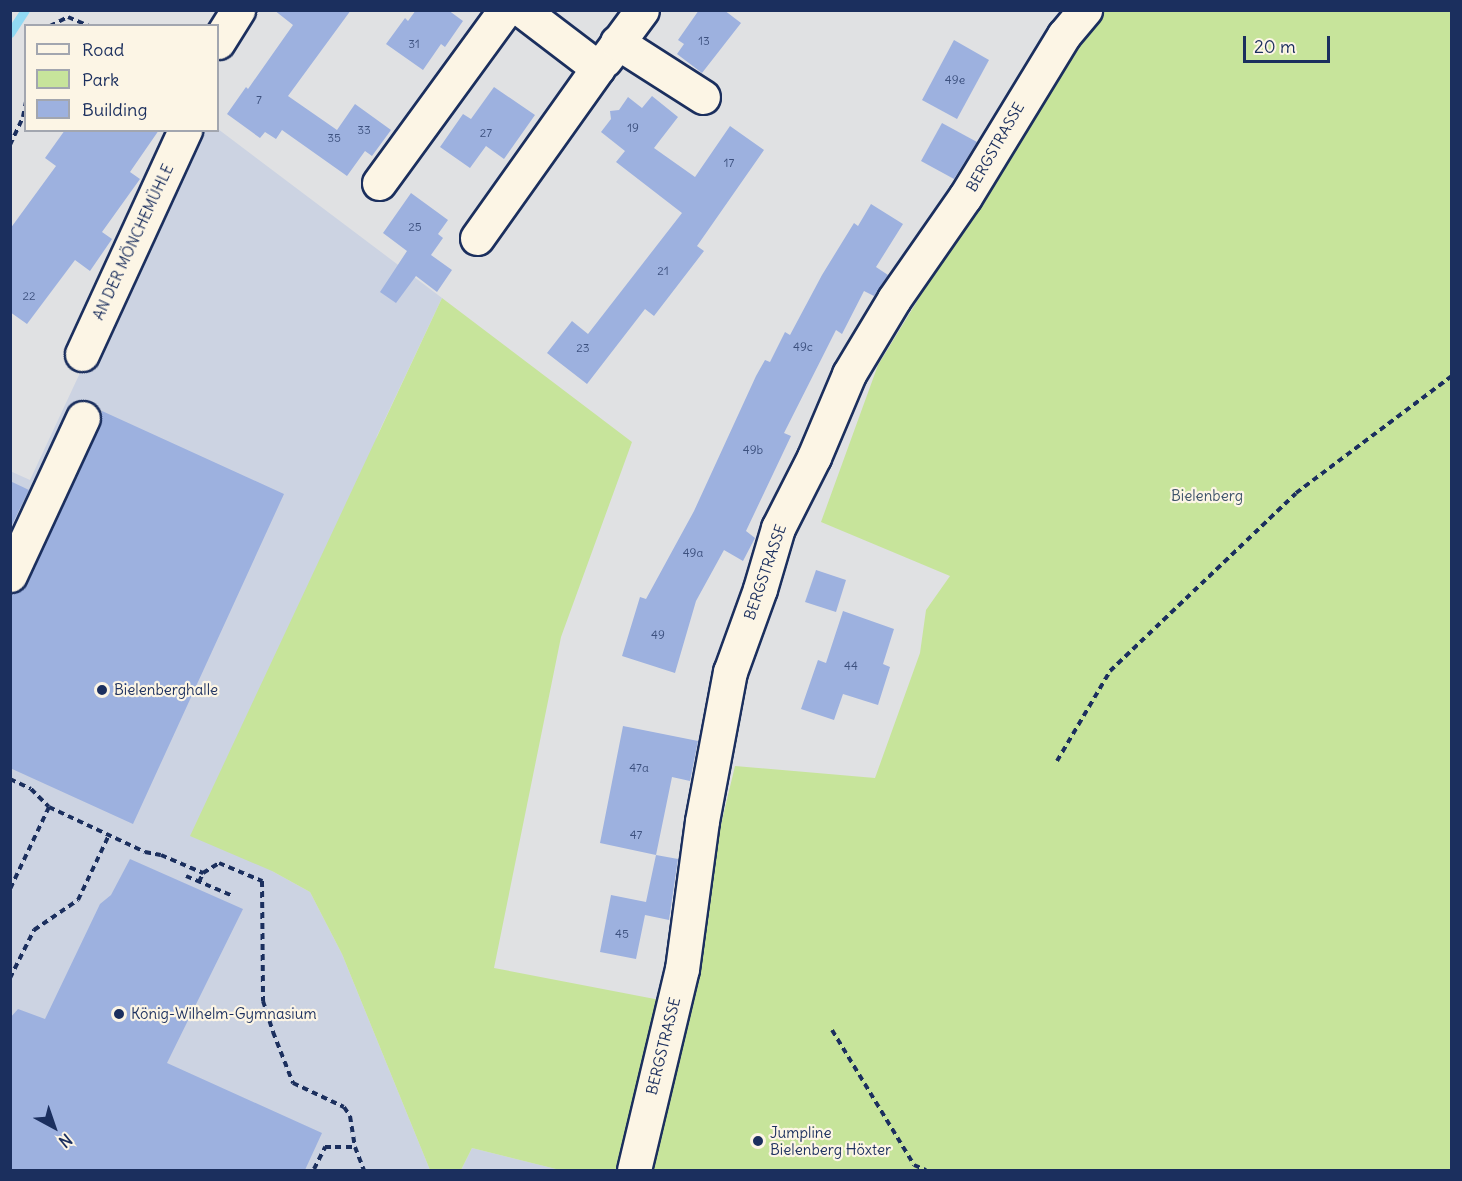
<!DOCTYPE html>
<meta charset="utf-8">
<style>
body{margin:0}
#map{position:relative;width:1462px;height:1181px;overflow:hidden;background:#e0e1e3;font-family:Delius,sans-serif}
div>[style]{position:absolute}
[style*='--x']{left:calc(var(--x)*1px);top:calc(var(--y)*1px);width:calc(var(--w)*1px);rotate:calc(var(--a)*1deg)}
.built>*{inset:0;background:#ccd3e2}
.green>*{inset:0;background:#c7e49b}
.stream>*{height:9px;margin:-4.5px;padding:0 4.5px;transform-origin:4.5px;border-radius:4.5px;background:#91d9f3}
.building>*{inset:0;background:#9db1df}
.path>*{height:4px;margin-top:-2px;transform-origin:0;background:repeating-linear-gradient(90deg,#1b2f5e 0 6px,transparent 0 10.5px)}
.roads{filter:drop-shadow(2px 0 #1b2f5e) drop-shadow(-2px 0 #1b2f5e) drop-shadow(0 2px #1b2f5e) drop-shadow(0 -2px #1b2f5e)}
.minor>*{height:33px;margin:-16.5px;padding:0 16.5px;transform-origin:16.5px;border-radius:16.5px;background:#fcf5e5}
.dots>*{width:16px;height:16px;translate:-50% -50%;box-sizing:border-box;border:3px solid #fcf5e5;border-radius:50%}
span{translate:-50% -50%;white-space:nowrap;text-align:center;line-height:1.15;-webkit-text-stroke:4.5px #fcf5e5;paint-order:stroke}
.number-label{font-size:12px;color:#3c507e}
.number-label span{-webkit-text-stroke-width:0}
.street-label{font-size:15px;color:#1b2f5e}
.park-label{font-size:15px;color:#3d536a}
.poi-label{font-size:15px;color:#1b2f5e}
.left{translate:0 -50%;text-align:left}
.frame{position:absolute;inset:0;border:12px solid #1b2f5e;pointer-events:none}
.legend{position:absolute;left:24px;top:24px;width:195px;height:108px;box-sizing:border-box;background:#fcf5e5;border:2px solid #a2a6af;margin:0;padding:8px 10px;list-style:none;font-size:18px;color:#1b2f5e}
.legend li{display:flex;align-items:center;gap:12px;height:30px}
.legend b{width:30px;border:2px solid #a2a6af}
.north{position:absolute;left:24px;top:1097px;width:60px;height:60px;-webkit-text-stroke:4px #fcf5e5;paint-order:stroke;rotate:140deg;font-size:16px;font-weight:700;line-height:24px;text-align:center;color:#1b2f5e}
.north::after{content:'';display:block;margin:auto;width:21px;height:27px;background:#1b2f5e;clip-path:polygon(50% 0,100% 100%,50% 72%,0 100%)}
.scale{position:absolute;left:1243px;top:36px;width:87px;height:27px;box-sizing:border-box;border:3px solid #1b2f5e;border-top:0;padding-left:8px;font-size:18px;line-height:21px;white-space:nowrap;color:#1b2f5e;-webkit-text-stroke:4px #fcf5e5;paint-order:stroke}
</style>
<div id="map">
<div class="built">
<i style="clip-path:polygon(218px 129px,442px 298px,377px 436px,272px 871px,310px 892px,342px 954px,430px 1170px,11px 1170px,10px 471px,30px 480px,193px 131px)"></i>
<i style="clip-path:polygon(472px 1148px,560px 1170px,461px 1170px)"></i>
</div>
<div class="green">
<i style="clip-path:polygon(1104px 11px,1451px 11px,1451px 1170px,641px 1170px,660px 1078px,735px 766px,875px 778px,920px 653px,926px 610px,950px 576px,821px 522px,878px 365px,1064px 61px)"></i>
<i style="clip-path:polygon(442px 298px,632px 442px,561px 637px,494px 968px,660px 1000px,623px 1170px,560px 1170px,472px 1148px,461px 1170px,430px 1170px,342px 954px,310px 892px,272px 871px,190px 836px)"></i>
</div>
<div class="stream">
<i style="--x:10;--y:33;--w:27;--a:-57"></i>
</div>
<div class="building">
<i style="clip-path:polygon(274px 10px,351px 10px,288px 96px,337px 130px,355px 104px,391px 130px,372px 156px,365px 151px,347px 176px,282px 130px,276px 139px,265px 132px,260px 138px,227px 114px,246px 87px,248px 89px,293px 25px)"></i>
<i style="clip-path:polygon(416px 10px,448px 10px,463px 21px,445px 47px,441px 44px,423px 70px,386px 44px,405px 18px,408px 21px)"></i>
<i style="clip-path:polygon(699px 10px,724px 10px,741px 23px,702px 73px,677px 54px,684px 44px,678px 40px)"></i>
<i style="clip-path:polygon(954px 40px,989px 60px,957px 119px,922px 100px)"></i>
<i style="clip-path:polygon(494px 87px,535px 115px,504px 159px,486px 146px,470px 168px,440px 147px,463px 114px,471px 119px)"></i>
<i style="clip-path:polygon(652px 96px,678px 117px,654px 148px,695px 177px,730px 126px,764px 150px,697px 246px,704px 251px,654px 316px,645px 309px,587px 384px,547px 353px,572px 321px,588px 334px,682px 213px,616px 162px,625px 151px,601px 132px,611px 119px,610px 111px,619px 110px,628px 97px,642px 108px)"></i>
<i style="clip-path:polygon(942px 123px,977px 142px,954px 179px,921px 161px)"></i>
<i style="clip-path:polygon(65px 130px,159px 130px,130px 172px,140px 179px,102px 232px,112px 239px,90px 271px,75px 260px,27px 324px,10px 312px,10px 229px,56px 166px,45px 158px)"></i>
<i style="clip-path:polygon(411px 193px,448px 220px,438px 234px,443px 238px,431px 255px,452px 270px,437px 292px,416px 276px,396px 303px,380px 292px,407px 251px,383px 233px)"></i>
<i style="clip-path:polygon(871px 204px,903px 224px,876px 267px,888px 275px,874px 296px,864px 291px,842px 334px,836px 330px,784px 433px,791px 436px,746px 531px,755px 538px,743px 561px,724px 550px,696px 601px,675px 673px,622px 656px,640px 597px,646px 599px,694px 511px,756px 376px,765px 360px,770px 362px,785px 332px,790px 335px,822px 275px,854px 223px,858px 226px)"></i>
<i style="clip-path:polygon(102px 411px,284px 494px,133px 824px,10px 768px,10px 594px,20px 591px,27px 583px,100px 426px)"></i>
<i style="clip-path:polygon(10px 481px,29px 490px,10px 529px)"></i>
<i style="clip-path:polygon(816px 570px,846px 580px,836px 612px,805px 602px)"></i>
<i style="clip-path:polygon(843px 611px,894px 629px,883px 664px,890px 667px,878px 705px,843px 694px,834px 720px,801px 709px,818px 660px,826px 663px)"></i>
<i style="clip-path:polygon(623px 726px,698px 741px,690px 781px,672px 777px,656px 855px,600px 843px)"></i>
<i style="clip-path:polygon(656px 855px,678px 859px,669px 920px,645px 915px,636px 959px,600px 952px,611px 895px,646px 902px)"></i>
<i style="clip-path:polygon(130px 859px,243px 909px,167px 1063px,322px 1133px,305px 1170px,10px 1170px,10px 1018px,18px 1009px,45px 1019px,100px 904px,111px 895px)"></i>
</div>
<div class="path">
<i style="--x:50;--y:26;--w:20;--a:-27"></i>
<i style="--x:68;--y:17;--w:23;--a:23"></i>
<i style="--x:10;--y:145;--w:31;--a:-65"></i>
<i style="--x:23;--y:117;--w:16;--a:-79"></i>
<i style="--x:1057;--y:761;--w:104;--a:-59.5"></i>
<i style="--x:1110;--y:671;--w:257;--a:-43.7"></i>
<i style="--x:1296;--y:493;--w:195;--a:-36.9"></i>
<i style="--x:10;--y:779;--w:23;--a:25"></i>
<i style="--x:31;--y:789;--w:25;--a:45"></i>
<i style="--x:49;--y:807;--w:91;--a:115.4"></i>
<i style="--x:49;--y:807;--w:106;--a:25.1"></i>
<i style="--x:145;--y:852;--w:16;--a:11"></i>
<i style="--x:161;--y:855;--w:46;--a:23.2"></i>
<i style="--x:186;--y:876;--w:51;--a:23.1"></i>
<i style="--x:199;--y:882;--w:10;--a:-66"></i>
<i style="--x:203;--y:873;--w:19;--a:-32"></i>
<i style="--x:219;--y:863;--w:47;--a:22.7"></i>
<i style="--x:262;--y:881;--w:120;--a:89.5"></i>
<i style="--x:263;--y:1001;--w:33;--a:72"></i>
<i style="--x:273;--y:1032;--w:55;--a:68.6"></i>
<i style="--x:293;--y:1083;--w:56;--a:25.2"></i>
<i style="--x:344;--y:1107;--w:11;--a:56"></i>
<i style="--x:350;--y:1116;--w:31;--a:81"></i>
<i style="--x:355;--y:1147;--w:25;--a:69"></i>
<i style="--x:10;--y:978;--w:54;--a:-63.4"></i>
<i style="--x:34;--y:930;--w:53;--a:-34.3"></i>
<i style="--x:78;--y:900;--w:72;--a:-64.5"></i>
<i style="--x:832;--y:1030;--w:158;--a:58.7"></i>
<i style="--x:914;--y:1165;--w:13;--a:23"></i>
<i style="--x:314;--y:1169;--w:25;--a:-63"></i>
<i style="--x:325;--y:1147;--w:30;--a:0"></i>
</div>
<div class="roads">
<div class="minor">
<i style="--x:218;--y:42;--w:38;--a:-58"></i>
<i style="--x:617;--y:42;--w:102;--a:32.6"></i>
<i style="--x:605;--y:60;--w:62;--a:-53.5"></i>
<i style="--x:379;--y:183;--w:214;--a:-53.9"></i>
<i style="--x:477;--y:238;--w:209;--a:-54.6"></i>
<i style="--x:598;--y:68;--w:96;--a:-142.7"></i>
<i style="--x:82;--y:354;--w:247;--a:-65.3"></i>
<i style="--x:10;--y:575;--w:173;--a:-65.1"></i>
<i style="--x:634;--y:1170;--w:207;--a:-76.6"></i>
<i style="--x:682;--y:969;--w:149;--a:-82.3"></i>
<i style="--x:702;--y:821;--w:152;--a:-79.4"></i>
<i style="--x:730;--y:672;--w:88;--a:-70.1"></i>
<i style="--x:760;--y:589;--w:64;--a:-73.6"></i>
<i style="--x:778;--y:528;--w:80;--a:-63.1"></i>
<i style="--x:814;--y:457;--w:90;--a:-67.1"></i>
<i style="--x:849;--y:374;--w:87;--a:-59"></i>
<i style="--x:894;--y:299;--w:124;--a:-55.2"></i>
<i style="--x:965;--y:197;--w:190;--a:-58.6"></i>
<i style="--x:1064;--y:35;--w:33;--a:-50"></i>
</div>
</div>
<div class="dots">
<i style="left:102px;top:690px;background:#1b2f5e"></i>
<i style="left:119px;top:1014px;background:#1b2f5e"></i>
<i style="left:758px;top:1141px;background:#1b2f5e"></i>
</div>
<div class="number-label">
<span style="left:704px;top:41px">13</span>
<span style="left:414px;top:44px">31</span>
<span style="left:955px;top:80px">49e</span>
<span style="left:259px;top:100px">7</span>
<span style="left:633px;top:128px">19</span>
<span style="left:364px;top:130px">33</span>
<span style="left:486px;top:133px">27</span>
<span style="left:334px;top:138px">35</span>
<span style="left:729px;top:163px">17</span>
<span style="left:415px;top:227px">25</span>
<span style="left:663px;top:271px">21</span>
<span style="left:29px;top:296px">22</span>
<span style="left:803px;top:347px">49c</span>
<span style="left:583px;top:348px">23</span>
<span style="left:753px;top:450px">49b</span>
<span style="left:693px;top:553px">49a</span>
<span style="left:658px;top:635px">49</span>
<span style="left:851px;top:666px">44</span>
<span style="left:639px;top:768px">47a</span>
<span style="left:636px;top:835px">47</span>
<span style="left:622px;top:934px">45</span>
</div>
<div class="street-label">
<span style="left:995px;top:147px;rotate:-60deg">BERGSTRASSE</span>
<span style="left:133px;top:242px;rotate:-65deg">AN DER MÖNCHEMÜHLE</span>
<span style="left:765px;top:572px;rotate:-71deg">BERGSTRASSE</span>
<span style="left:663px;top:1046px;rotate:-76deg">BERGSTRASSE</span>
</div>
<div class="park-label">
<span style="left:1207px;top:496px">Bielenberg</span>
</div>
<div class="poi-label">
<span class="left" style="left:114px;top:690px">Bielenberghalle</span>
<span class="left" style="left:131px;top:1014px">König-Wilhelm-Gymnasium</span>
<span class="left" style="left:770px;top:1141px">Jumpline<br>Bielenberg Höxter</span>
</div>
<div class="frame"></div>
<ul class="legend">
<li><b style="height:8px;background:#fcf5e5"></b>Road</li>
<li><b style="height:16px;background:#c7e49b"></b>Park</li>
<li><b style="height:16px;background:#9db1df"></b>Building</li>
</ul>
<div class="north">N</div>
<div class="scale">20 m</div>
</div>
